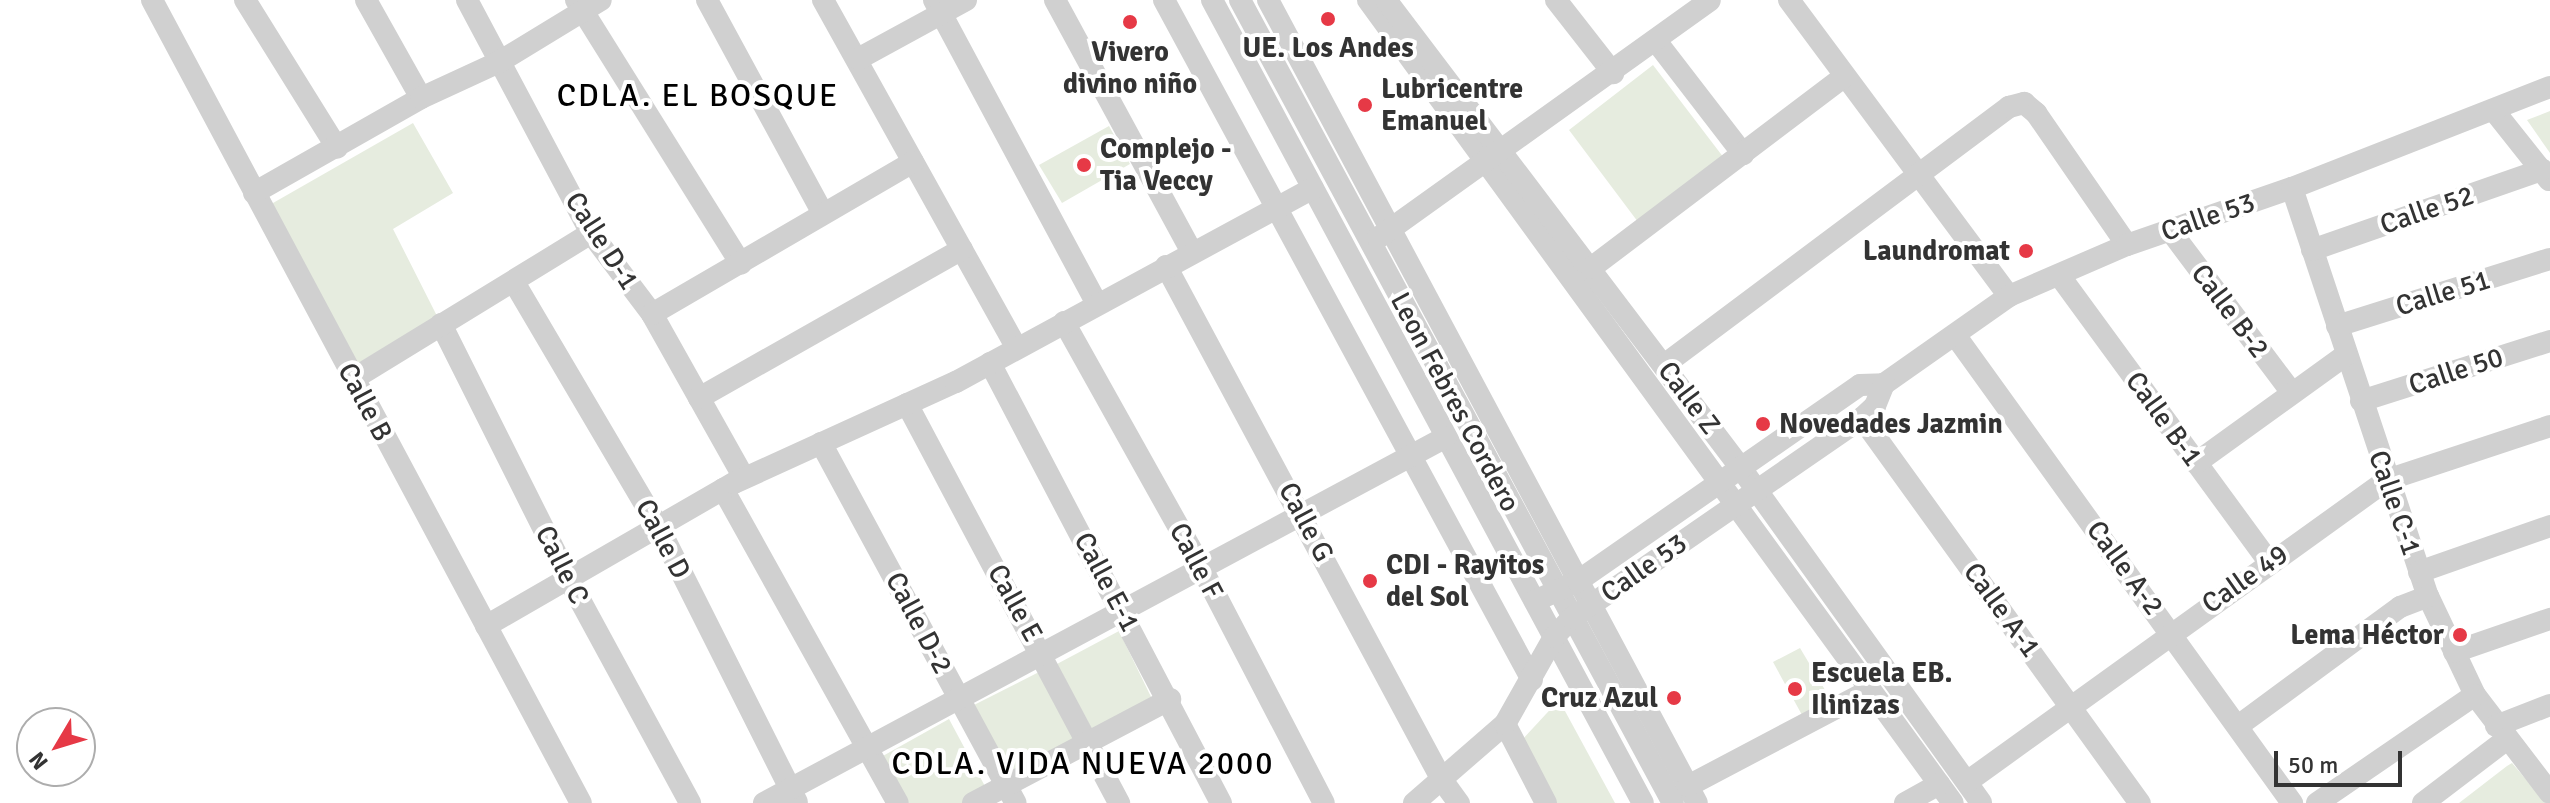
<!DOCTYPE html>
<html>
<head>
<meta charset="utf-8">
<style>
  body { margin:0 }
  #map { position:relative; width:2550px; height:803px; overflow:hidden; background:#fff; font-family:Signika,sans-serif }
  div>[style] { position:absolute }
  .green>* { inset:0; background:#e6ecdf }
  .minor>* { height:22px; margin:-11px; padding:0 11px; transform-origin:11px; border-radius:11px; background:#d0d0d0 }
  .dots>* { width:22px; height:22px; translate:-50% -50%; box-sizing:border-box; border:4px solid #fff; border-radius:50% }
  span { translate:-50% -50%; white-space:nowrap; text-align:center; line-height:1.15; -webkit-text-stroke:8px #fff; paint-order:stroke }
  .poi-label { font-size:28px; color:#333; font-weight:700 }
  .left { translate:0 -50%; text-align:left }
  .right { translate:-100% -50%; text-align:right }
  .street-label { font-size:28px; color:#333 }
  .quarter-label { font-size:32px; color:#000; letter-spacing:2px }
  .north { position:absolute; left:16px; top:707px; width:80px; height:80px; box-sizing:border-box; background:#fff; border:2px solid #adadad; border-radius:50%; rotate:232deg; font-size:22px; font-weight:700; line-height:32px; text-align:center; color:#333 }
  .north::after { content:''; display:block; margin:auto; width:28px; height:36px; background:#e63946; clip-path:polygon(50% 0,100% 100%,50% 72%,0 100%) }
  .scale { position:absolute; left:2274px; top:751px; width:128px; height:36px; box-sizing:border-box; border:4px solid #333; border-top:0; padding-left:10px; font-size:24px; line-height:28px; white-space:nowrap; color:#333; -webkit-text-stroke:6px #fff; paint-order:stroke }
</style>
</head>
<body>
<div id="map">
  <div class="green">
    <div style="clip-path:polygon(1653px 65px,1727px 162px,1641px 226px,1569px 130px)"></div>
    <div style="clip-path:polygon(2550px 111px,2550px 153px,2527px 120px)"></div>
    <div style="clip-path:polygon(413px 123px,453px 193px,393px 229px,437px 316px,352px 367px,266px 207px)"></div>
    <div style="clip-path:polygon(1109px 126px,1130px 164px,1062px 203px,1039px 165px)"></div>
    <div style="clip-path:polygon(1119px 631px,1154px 703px,1095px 735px,1057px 664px)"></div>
    <div style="clip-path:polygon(1800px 648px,1831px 700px,1802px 715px,1773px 662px)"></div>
    <div style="clip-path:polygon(1039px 672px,1078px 745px,1011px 777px,972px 706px)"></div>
    <div style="clip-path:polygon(1559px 700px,1615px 803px,1556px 803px,1522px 740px)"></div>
    <div style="clip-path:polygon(949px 719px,987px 790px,962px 803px,904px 803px,881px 757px)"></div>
    <div style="clip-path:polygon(2512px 763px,2546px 803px,2459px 803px,2507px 766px)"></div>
  </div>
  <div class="minor">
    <div style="left:152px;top:0;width:910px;rotate:61.89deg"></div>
    <div style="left:245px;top:0;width:174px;rotate:58.1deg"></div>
    <div style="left:366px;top:0;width:112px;rotate:60.7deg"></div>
    <div style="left:467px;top:0;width:264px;rotate:62deg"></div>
    <div style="left:591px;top:233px;width:101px;rotate:53deg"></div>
    <div style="left:652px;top:314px;width:188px;rotate:60.7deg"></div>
    <div style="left:576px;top:0;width:311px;rotate:58deg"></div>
    <div style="left:707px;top:0;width:243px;rotate:61.5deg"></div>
    <div style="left:823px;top:0;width:398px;rotate:60.9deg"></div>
    <div style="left:934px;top:0;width:345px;rotate:61.8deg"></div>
    <div style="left:1055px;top:0;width:287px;rotate:61.5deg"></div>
    <div style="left:1164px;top:0;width:773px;rotate:61.58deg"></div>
    <div style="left:1212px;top:0;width:911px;rotate:61.78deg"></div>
    <div style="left:1240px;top:0;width:912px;rotate:61.67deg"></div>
    <div style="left:1268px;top:0;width:910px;rotate:61.89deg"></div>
    <div style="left:1368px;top:0;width:993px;rotate:53.93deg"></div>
    <div style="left:1386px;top:0;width:586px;rotate:52.84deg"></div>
    <div style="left:1740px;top:467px;width:413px;rotate:54.3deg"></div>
    <div style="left:1556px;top:0;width:93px;rotate:52deg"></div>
    <div style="left:1789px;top:0;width:369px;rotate:53.4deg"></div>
    <div style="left:1656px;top:41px;width:143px;rotate:52.4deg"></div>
    <div style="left:858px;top:59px;width:123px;rotate:-28.6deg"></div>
    <div style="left:2495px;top:112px;width:87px;rotate:51.5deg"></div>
    <div style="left:2292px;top:188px;width:430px;rotate:71.6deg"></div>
    <div style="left:2428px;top:596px;width:110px;rotate:64.6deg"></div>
    <div style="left:2475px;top:695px;width:123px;rotate:52.6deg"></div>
    <div style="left:254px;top:193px;width:192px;rotate:-29.6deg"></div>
    <div style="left:421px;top:98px;width:86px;rotate:-24.8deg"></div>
    <div style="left:499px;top:62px;width:119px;rotate:-31.3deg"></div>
    <div style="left:2169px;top:229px;width:205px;rotate:53.1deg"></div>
    <div style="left:1378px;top:238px;width:408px;rotate:-35.6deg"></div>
    <div style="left:2312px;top:250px;width:244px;rotate:-19.2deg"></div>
    <div style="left:1166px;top:266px;width:583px;rotate:61.77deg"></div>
    <div style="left:1442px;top:780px;width:29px;rotate:54deg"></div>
    <div style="left:1591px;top:268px;width:317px;rotate:-37.1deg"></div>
    <div style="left:2059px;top:275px;width:356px;rotate:53.8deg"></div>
    <div style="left:514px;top:282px;width:283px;rotate:59.5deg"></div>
    <div style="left:658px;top:526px;width:309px;rotate:63.3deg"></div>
    <div style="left:652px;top:314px;width:302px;rotate:-30.2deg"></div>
    <div style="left:1064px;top:322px;width:278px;rotate:60.8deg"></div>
    <div style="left:1200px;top:565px;width:268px;rotate:62.5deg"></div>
    <div style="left:441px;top:324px;width:284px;rotate:63.4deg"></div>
    <div style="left:568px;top:578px;width:256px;rotate:61.5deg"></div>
    <div style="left:2337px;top:326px;width:223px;rotate:-17.5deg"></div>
    <div style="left:1955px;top:335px;width:577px;rotate:54.24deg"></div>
    <div style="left:990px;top:363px;width:497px;rotate:62.3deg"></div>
    <div style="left:1664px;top:365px;width:431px;rotate:-36.8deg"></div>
    <div style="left:2009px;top:107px;width:16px;rotate:-15deg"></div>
    <div style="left:2024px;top:103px;width:16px;rotate:40deg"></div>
    <div style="left:2036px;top:113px;width:160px;rotate:55.4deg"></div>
    <div style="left:353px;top:379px;width:279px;rotate:-31.5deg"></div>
    <div style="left:699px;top:398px;width:302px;rotate:-29.5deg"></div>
    <div style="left:2361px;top:401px;width:198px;rotate:-17.6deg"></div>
    <div style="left:907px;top:404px;width:452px;rotate:62deg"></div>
    <div style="left:1862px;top:418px;width:475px;rotate:54.2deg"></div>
    <div style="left:821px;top:443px;width:409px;rotate:61.6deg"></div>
    <div style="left:2196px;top:463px;width:185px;rotate:-35.8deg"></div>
    <div style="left:723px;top:489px;width:359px;rotate:60.9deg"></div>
    <div style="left:2419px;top:572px;width:139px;rotate:-19.3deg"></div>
    <div style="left:1535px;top:601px;width:47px;rotate:-24.9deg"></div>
    <div style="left:1578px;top:581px;width:343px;rotate:-34.8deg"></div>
    <div style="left:1860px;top:385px;width:24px;rotate:-2deg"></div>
    <div style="left:1884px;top:384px;width:153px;rotate:-35.1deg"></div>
    <div style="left:2009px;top:296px;width:129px;rotate:-23.4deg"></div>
    <div style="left:2127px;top:245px;width:175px;rotate:-19.1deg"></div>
    <div style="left:2292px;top:188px;width:277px;rotate:-21.4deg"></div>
    <div style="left:486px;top:626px;width:286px;rotate:-30deg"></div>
    <div style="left:734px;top:483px;width:244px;rotate:-24.5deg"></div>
    <div style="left:956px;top:382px;width:406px;rotate:-28.5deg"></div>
    <div style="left:2454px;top:652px;width:102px;rotate:-19deg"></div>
    <div style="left:2238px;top:726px;width:201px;rotate:-36.3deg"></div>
    <div style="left:2400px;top:607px;width:30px;rotate:-21deg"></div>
    <div style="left:2496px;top:726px;width:58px;rotate:-21.3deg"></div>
    <div style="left:1967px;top:782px;width:517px;rotate:-35.72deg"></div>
    <div style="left:2387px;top:480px;width:172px;rotate:-18.3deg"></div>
    <div style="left:1688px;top:786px;width:206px;rotate:-27.8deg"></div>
    <div style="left:764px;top:803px;width:774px;rotate:-28.22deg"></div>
    <div style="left:973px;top:803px;width:223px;rotate:-27.8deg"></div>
    <div style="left:1414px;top:803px;width:121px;rotate:-41deg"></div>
    <div style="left:1546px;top:803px;width:89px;rotate:-117.4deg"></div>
    <div style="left:1505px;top:724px;width:100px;rotate:-60.6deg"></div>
    <div style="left:1554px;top:637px;width:26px;rotate:-47deg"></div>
    <div style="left:1572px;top:618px;width:352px;rotate:-34.6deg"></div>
    <div style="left:1862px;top:418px;width:18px;rotate:-43deg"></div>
    <div style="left:1875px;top:406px;width:24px;rotate:-68deg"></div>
    <div style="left:1905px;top:803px;width:39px;rotate:-29deg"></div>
    <div style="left:2317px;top:803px;width:191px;rotate:-34.4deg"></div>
    <div style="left:2423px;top:803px;width:106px;rotate:-37.3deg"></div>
  </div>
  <div class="dots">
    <div style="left:1328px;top:19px;background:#e63946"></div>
    <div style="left:1130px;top:22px;background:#e63946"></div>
    <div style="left:1365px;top:105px;background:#e63946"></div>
    <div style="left:1084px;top:165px;background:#e63946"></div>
    <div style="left:2026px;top:251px;background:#e63946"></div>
    <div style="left:1763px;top:424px;background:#e63946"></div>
    <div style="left:1370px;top:581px;background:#e63946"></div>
    <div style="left:2460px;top:635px;background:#e63946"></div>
    <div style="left:1795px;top:689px;background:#e63946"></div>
    <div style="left:1674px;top:698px;background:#e63946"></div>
  </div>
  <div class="poi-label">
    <span style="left:1328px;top:48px">UE. Los Andes</span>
    <span style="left:1130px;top:68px">Vivero<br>divino niño</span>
    <span class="left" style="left:1381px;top:105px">Lubricentre<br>Emanuel</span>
    <span class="left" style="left:1100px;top:165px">Complejo -<br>Tia Veccy</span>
    <span class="right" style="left:2010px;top:251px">Laundromat</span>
    <span class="left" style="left:1779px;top:424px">Novedades Jazmin</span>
    <span class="left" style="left:1386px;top:581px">CDI - Rayitos<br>del Sol</span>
    <span class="right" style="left:2444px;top:635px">Lema Héctor</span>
    <span class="left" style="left:1811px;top:689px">Escuela EB.<br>Ilinizas</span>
    <span class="right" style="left:1658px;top:698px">Cruz Azul</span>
  </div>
  <div class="street-label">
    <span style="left:2427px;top:210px;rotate:-19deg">Calle 52</span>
    <span style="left:2208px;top:217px;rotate:-19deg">Calle 53</span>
    <span style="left:602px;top:241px;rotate:57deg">Calle D-1</span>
    <span style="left:2443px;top:293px;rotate:-17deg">Calle 51</span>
    <span style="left:2230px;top:311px;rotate:53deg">Calle B-2</span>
    <span style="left:2456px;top:371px;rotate:-18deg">Calle 50</span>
    <span style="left:1689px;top:398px;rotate:53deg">Calle Z</span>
    <span style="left:365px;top:402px;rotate:62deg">Calle B</span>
    <span style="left:1455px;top:402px;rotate:62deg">Leon Febres Cordero</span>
    <span style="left:2164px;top:419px;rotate:54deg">Calle B-1</span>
    <span style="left:2395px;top:503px;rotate:71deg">Calle C-1</span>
    <span style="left:1306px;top:522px;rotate:62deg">Calle G</span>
    <span style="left:663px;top:539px;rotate:62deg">Calle D</span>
    <span style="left:1196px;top:561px;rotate:62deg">Calle F</span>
    <span style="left:562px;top:565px;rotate:63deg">Calle C</span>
    <span style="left:1644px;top:568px;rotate:-35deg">Calle 53</span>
    <span style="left:2125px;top:568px;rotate:54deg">Calle A-2</span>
    <span style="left:2245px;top:579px;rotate:-35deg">Calle 49</span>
    <span style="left:1107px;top:582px;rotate:62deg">Calle E-1</span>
    <span style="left:1015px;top:603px;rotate:61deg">Calle E</span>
    <span style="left:2002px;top:610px;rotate:54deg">Calle A-1</span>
    <span style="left:919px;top:623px;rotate:62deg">Calle D-2</span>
  </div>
  <div class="quarter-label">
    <span style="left:698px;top:96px">CDLA. EL BOSQUE</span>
    <span style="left:1083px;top:764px">CDLA. VIDA NUEVA 2000</span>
  </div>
  <div class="north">N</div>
  <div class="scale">50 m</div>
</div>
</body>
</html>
